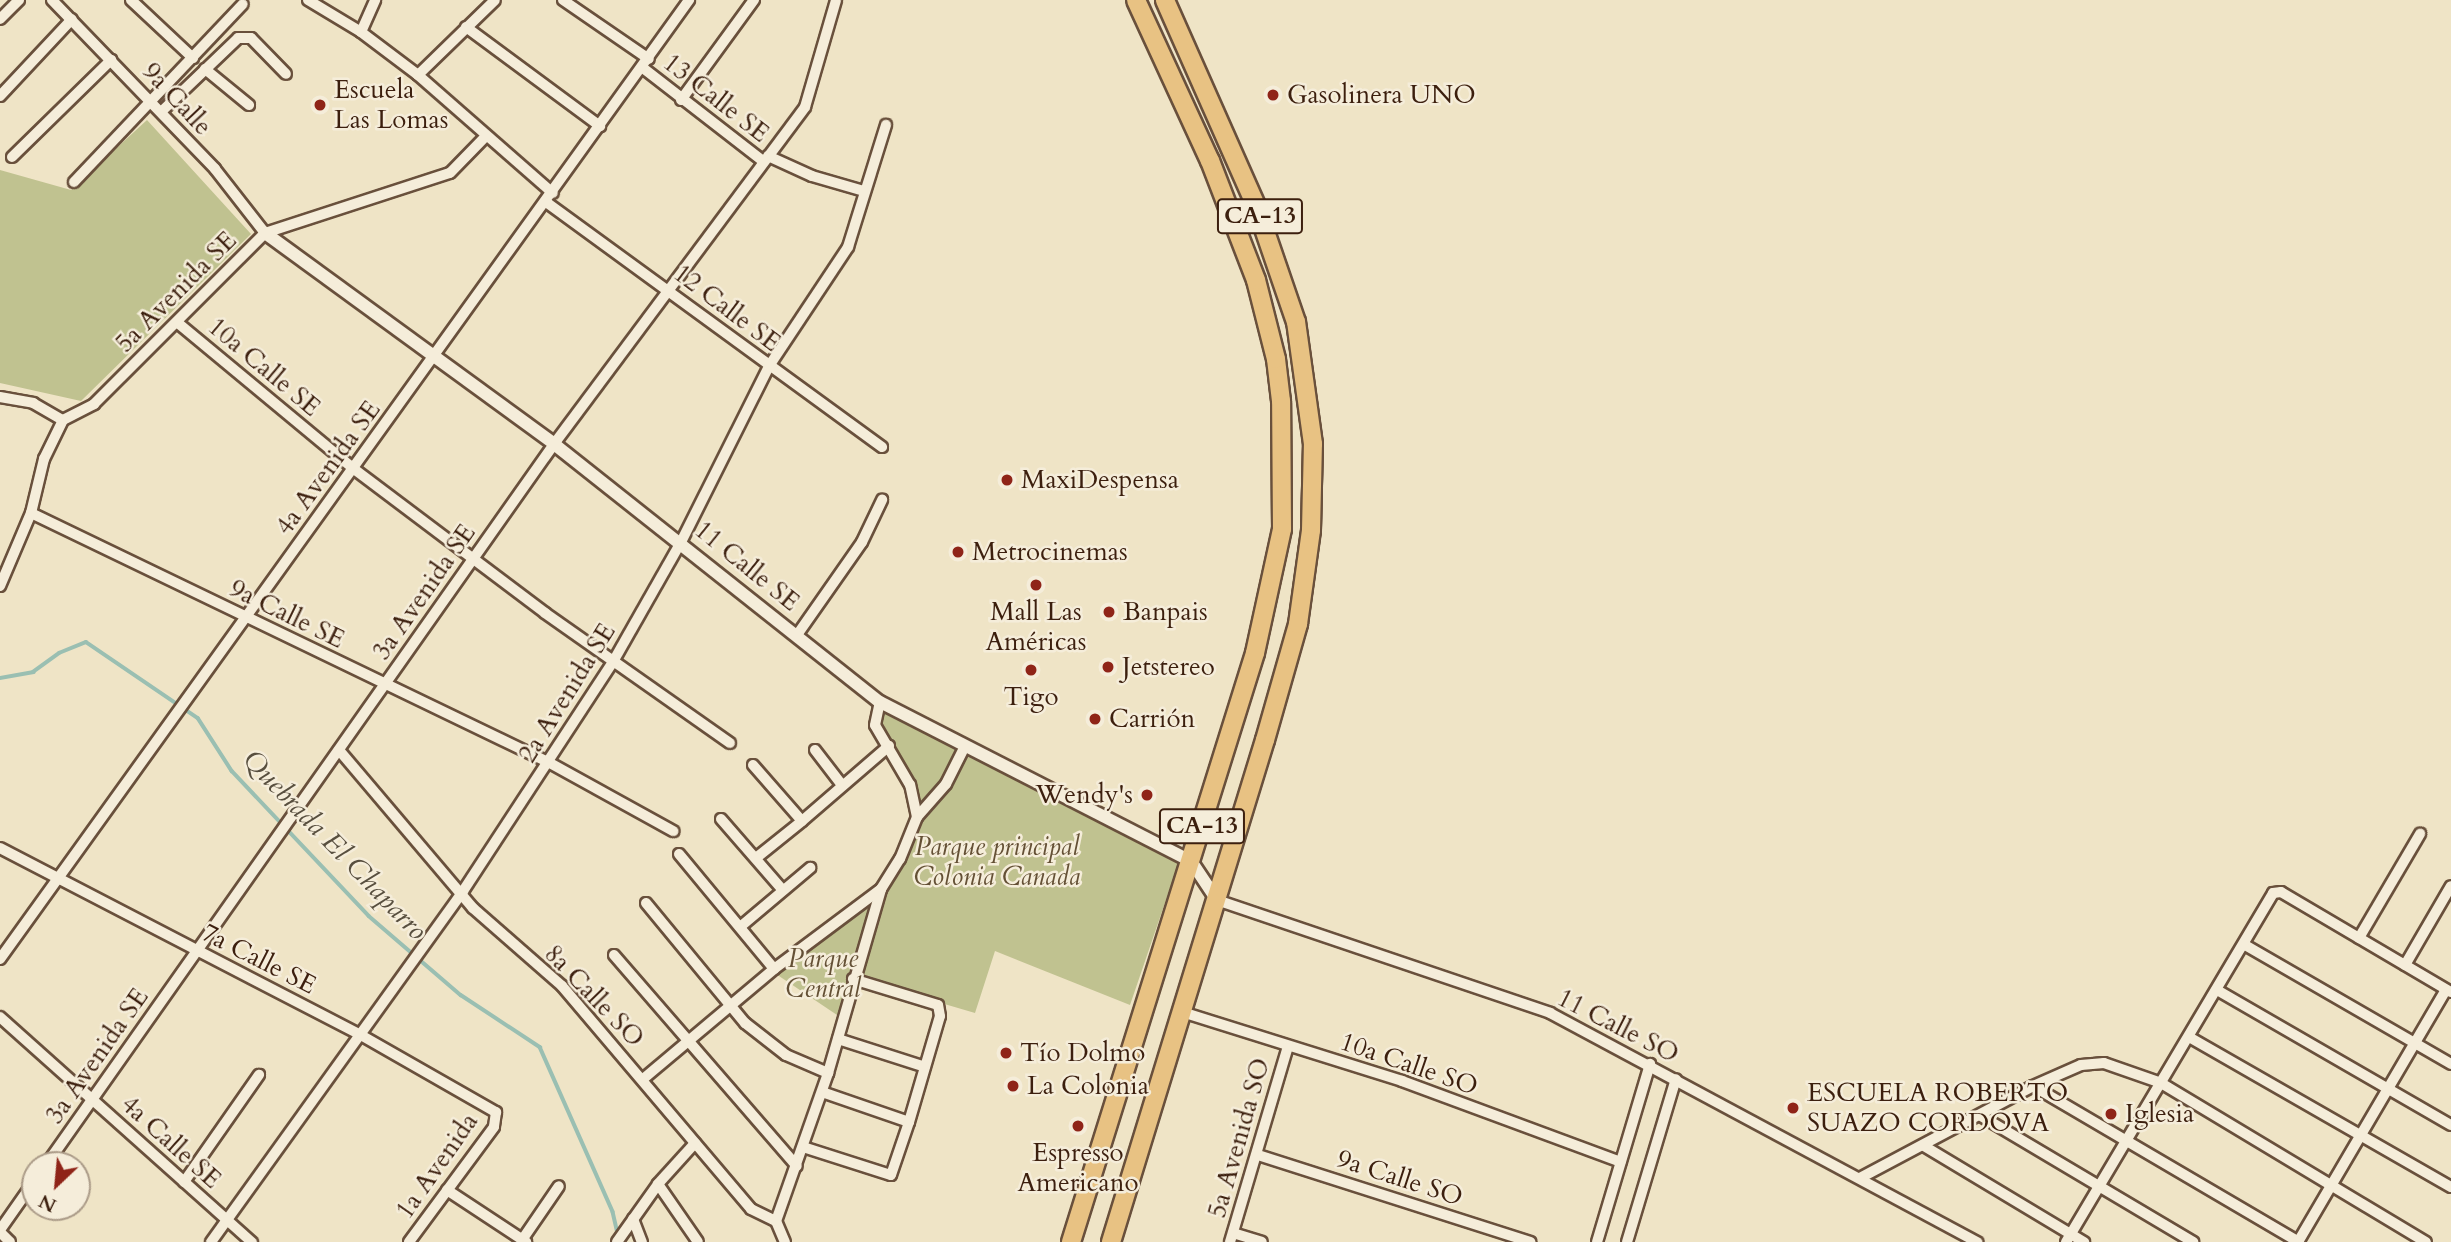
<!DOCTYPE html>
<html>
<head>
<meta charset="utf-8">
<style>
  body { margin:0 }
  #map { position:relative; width:2451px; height:1242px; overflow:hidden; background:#efe4c6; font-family:Cardo,serif }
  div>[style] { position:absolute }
  .green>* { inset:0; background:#c0c290 }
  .stream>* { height:3.5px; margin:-1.75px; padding:0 1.75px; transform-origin:1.75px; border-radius:1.75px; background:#9abfb2 }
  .roads { filter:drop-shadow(2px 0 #69503c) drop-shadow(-2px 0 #69503c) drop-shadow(0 2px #69503c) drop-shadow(0 -2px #69503c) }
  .minor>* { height:10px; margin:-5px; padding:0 5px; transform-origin:5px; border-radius:5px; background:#f5edda }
  .tertiary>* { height:12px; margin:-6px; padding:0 6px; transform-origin:6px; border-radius:6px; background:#f5edda }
  .trunk>* { height:18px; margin:-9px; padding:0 9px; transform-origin:9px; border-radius:9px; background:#e8c283 }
  .dots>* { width:19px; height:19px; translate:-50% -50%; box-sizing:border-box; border:4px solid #f5edda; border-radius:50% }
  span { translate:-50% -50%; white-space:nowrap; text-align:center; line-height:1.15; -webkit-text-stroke:5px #f5edda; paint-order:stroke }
  .shield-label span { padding:2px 5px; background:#f5edda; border:2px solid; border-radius:5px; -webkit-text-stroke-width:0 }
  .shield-label { font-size:24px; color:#3c1f0e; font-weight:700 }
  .poi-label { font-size:26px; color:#3c1f0e }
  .left { translate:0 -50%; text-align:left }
  .right { translate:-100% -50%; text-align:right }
  .street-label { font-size:26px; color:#3c1f0e }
  .park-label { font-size:26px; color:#645035; font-style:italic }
  .water-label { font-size:28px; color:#584f3f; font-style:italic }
  .north { position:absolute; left:21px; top:1151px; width:70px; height:70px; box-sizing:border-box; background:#f5edda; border:2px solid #ab9b88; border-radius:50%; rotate:206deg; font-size:19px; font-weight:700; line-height:28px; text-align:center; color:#3c1f0e }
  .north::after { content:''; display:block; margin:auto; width:24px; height:32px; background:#8f2418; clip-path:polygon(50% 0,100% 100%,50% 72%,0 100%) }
</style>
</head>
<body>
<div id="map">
  <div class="green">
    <div style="clip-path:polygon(147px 120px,251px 234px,81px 401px,0 383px,0 170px,71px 190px)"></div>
    <div style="clip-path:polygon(880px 702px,1181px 856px,1130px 1005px,995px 951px,975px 1013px,856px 978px,884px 888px,920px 818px,914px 784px,875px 725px)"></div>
    <div style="clip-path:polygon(876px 895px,840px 1017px,776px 974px)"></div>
  </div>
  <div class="stream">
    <div style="left:0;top:678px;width:34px;rotate:-10deg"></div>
    <div style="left:33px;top:672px;width:32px;rotate:-36deg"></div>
    <div style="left:59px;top:653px;width:29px;rotate:-22deg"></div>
    <div style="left:86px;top:642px;width:135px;rotate:34.2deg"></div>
    <div style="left:198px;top:718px;width:63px;rotate:57.3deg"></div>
    <div style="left:232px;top:771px;width:199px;rotate:46.6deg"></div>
    <div style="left:369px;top:916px;width:121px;rotate:40.7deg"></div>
    <div style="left:461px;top:995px;width:95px;rotate:33.4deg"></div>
    <div style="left:540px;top:1047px;width:180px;rotate:66.1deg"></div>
    <div style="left:613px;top:1212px;width:26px;rotate:77deg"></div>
  </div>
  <div class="roads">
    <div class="minor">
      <div style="left:52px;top:0;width:235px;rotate:46deg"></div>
      <div style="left:215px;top:169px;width:81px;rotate:52deg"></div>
      <div style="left:131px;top:0;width:85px;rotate:43.1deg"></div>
      <div style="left:308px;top:0;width:62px;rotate:31.1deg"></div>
      <div style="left:361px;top:32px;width:71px;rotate:37deg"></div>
      <div style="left:418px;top:75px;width:179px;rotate:41.2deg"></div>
      <div style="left:563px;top:0;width:104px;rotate:34.5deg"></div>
      <div style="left:0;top:19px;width:27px;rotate:-45deg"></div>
      <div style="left:466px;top:27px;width:167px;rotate:36.5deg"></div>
      <div style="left:361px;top:32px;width:35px;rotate:-66deg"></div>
      <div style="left:643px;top:68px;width:153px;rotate:37.8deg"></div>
      <div style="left:205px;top:69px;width:57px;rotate:39.3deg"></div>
      <div style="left:418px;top:75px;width:107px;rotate:-44.2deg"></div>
      <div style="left:0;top:96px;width:105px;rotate:-46.9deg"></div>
      <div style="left:681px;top:100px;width:124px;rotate:-53.9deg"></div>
      <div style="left:162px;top:111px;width:105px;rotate:-43.8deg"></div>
      <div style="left:238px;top:38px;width:13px"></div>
      <div style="left:251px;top:38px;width:50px;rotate:45.8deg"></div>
      <div style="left:768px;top:156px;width:48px;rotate:24.4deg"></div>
      <div style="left:812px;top:176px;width:54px;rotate:16.1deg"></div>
      <div style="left:12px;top:157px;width:139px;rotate:-44.4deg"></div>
      <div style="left:74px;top:182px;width:245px;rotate:-46.5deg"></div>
      <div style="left:546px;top:202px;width:416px;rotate:36.1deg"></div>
      <div style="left:178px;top:323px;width:229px;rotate:39.7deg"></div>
      <div style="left:354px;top:469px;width:239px;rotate:37deg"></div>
      <div style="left:545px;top:613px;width:226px;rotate:35.1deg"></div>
      <div style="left:0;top:397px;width:34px;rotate:10deg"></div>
      <div style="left:33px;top:403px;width:34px;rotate:30deg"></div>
      <div style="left:31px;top:513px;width:576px;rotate:25.72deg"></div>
      <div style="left:550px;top:763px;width:141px;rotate:28.9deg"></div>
      <div style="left:0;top:586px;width:79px;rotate:-67deg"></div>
      <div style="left:31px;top:513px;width:56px;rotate:-76.5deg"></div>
      <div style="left:44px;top:459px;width:43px;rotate:-64deg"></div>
      <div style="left:63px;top:420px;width:35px;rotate:-27deg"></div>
      <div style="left:94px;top:404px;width:242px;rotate:-45deg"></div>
      <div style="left:265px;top:233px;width:194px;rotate:-18deg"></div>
      <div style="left:450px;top:173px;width:52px;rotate:-45.8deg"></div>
      <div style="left:797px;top:635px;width:113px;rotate:-55deg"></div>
      <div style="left:862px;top:542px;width:47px;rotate:-64.5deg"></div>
      <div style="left:339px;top:750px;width:207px;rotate:49.7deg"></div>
      <div style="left:473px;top:908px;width:118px;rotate:41.2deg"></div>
      <div style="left:562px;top:986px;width:292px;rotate:49.7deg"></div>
      <div style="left:751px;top:1209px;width:28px;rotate:26deg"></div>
      <div style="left:776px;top:1221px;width:23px;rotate:67deg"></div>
      <div style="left:815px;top:750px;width:44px;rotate:52.4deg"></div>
      <div style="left:753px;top:765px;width:74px;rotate:48.8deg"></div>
      <div style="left:802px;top:821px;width:115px;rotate:-40.8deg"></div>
      <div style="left:917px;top:817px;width:44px;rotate:-48.7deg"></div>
      <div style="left:946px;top:784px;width:42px;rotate:-63.4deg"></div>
      <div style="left:721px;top:819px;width:91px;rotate:49deg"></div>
      <div style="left:0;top:848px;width:404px;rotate:27.4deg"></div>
      <div style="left:359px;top:1034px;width:158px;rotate:29.7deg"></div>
      <div style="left:496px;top:1112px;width:15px;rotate:98deg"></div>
      <div style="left:494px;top:1127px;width:143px;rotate:126.5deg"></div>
      <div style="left:679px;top:854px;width:149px;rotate:50.4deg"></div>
      <div style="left:756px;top:858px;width:59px;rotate:-38.8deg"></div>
      <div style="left:1217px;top:900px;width:352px;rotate:18.7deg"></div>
      <div style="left:1550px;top:1013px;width:485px;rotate:28.2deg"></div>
      <div style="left:646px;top:903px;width:156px;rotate:50.5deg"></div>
      <div style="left:745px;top:1023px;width:52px;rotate:38deg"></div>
      <div style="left:786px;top:1055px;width:46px;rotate:23.2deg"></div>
      <div style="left:740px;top:927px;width:92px;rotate:-40.1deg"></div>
      <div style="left:2359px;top:938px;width:121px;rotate:-59.6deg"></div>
      <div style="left:2245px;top:945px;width:238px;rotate:30deg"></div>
      <div style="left:614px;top:955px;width:279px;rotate:49.1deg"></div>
      <div style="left:0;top:959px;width:1181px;rotate:-54.3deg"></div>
      <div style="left:2405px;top:965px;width:91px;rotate:-59.8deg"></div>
      <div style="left:2217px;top:990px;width:270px;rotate:30deg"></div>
      <div style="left:1182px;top:1012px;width:231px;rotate:17.4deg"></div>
      <div style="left:1402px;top:1081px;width:233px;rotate:20.3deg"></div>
      <div style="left:0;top:1017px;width:338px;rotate:41.8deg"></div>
      <div style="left:2189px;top:1037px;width:302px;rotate:29.8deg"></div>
      <div style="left:838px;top:1039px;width:91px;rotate:17.8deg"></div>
      <div style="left:643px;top:1079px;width:171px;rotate:-40deg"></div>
      <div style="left:774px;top:969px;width:134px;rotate:-36.8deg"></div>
      <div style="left:2033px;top:1086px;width:308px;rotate:30.4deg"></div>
      <div style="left:822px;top:1092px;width:92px;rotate:19deg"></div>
      <div style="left:1981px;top:1116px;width:247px;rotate:30.7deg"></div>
      <div style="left:1924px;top:1146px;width:187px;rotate:31deg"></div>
      <div style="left:803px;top:1147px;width:92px;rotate:17.7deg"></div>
      <div style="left:891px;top:1175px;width:56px;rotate:-71.2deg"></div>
      <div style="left:909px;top:1122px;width:110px;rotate:-73.7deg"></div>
      <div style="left:940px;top:1016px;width:11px;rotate:-100deg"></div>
      <div style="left:938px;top:1005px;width:89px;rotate:-163deg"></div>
      <div style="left:1258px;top:1155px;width:286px;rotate:17.7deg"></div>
      <div style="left:46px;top:1165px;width:882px;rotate:-54.83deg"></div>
      <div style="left:554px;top:444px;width:420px;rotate:-53.3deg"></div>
      <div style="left:805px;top:107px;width:111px;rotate:-73.8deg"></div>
      <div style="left:1860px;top:1178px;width:196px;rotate:-28deg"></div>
      <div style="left:2033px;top:1086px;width:52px;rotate:-23.6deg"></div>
      <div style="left:2081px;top:1065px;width:23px;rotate:-5deg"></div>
      <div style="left:2104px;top:1063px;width:60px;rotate:19.3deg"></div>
      <div style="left:2161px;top:1083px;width:309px;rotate:31deg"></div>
      <div style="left:184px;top:1182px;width:131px;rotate:-55deg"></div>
      <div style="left:658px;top:1184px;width:70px;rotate:55.4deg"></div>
      <div style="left:447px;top:1190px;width:95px;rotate:33.4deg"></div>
      <div style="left:633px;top:1219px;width:25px;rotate:69deg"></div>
      <div style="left:776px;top:1221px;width:157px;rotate:-70.6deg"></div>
      <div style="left:828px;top:1073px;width:191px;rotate:-73.9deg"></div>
      <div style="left:881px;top:889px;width:36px;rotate:-58deg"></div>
      <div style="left:900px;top:859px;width:45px;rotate:-68deg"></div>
      <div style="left:917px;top:817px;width:33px;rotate:-102deg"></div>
      <div style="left:910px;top:785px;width:69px;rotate:-120.3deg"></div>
      <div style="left:875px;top:725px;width:24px;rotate:-78deg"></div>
      <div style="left:0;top:1230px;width:61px;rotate:-55deg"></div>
      <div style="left:0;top:1232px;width:14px;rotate:45deg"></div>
      <div style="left:1233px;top:1233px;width:30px;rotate:17deg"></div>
      <div style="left:522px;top:1240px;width:65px;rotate:-55.6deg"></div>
      <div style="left:211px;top:1242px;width:432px;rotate:-54.3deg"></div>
      <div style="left:463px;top:891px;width:276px;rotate:-56.8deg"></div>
      <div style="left:614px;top:660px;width:136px;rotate:-60.4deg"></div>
      <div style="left:681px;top:542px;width:197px;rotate:-63.4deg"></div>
      <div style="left:769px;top:366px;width:143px;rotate:-56.4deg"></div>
      <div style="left:848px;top:247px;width:128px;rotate:-72.7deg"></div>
      <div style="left:617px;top:1242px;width:71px;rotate:-54.7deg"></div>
      <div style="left:658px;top:1184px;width:55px;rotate:-47.9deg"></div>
      <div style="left:1230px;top:1242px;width:204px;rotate:-73.5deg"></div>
      <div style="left:1597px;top:1242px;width:186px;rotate:-73.4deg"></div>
      <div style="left:1627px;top:1242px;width:170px;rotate:-73.3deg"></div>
      <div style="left:2066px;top:1242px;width:406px;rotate:-59.3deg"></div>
      <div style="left:2273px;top:893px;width:8px;rotate:-7deg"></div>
      <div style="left:2281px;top:892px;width:197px;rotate:30.5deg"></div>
      <div style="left:2298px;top:1242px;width:292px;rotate:-59.6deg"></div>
    </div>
    <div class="tertiary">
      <div style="left:265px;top:233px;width:358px;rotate:36.1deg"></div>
      <div style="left:554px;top:444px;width:416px;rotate:38.4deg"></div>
      <div style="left:880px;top:702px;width:349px;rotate:27.1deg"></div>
      <div style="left:1191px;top:861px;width:47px;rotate:56.3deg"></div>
    </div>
    <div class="trunk">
      <div style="left:1071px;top:1242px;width:617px;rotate:-72.65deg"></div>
      <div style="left:1255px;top:653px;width:127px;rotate:-77.7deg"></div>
      <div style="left:1282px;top:529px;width:128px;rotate:-90.4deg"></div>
      <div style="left:1281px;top:401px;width:42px;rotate:-96.8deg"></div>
      <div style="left:1276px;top:359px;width:81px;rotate:-104.2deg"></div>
      <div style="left:1256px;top:280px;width:128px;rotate:-111.1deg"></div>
      <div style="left:1210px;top:161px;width:177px;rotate:-114.7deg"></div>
      <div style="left:1111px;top:1242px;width:525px;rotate:-72.95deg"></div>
      <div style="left:1265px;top:740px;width:121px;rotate:-74.1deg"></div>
      <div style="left:1298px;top:624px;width:95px;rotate:-82.1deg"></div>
      <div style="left:1311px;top:530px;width:86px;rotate:-88.7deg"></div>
      <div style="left:1313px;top:444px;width:123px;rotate:-97.9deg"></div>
      <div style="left:1296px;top:322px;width:120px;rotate:-108.9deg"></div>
      <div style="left:1257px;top:208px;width:227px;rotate:-113.9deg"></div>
    </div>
  </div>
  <div class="dots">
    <div style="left:1273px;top:95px;background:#8f2418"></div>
    <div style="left:320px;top:105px;background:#8f2418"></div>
    <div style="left:1007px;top:480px;background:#8f2418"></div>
    <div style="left:958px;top:552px;background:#8f2418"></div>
    <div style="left:1036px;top:585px;background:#8f2418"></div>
    <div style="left:1109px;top:612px;background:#8f2418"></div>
    <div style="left:1108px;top:667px;background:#8f2418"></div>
    <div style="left:1031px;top:670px;background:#8f2418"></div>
    <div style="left:1095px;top:719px;background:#8f2418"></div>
    <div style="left:1147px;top:795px;background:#8f2418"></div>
    <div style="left:1006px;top:1053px;background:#8f2418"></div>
    <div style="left:1013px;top:1086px;background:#8f2418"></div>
    <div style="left:1793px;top:1108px;background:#8f2418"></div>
    <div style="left:2111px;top:1114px;background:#8f2418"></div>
    <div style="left:1078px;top:1126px;background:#8f2418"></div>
  </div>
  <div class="shield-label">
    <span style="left:1260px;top:216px">CA-13</span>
    <span style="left:1202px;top:826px">CA-13</span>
  </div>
  <div class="poi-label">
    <span class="left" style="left:334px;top:105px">Escuela<br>Las Lomas</span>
    <span class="left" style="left:1287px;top:95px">Gasolinera UNO</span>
    <span class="left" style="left:1021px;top:480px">MaxiDespensa</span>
    <span class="left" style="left:972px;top:552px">Metrocinemas</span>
    <span style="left:1036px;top:627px">Mall Las<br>Américas</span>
    <span class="left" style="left:1123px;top:612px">Banpais</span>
    <span class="left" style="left:1122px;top:667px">Jetstereo</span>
    <span style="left:1031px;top:697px">Tigo</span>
    <span class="left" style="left:1109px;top:719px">Carrión</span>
    <span class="right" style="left:1133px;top:795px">Wendy's</span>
    <span class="left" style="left:1020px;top:1053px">Tío Dolmo</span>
    <span class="left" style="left:1027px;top:1086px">La Colonia</span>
    <span class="left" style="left:1807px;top:1108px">ESCUELA ROBERTO<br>SUAZO CORDOVA</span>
    <span class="left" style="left:2125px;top:1114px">Iglesia</span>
    <span style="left:1078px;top:1168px">Espresso<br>Americano</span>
  </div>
  <div class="street-label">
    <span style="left:716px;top:98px;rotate:38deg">13 Calle SE</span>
    <span style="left:177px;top:99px;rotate:47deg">9a Calle</span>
    <span style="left:176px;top:292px;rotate:-45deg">5a Avenida SE</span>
    <span style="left:727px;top:308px;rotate:37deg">12 Calle SE</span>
    <span style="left:264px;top:367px;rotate:40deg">10a Calle SE</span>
    <span style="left:328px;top:468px;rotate:-54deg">4a Avenida SE</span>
    <span style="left:747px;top:566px;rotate:39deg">11 Calle SE</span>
    <span style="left:424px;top:592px;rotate:-55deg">3a Avenida SE</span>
    <span style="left:287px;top:614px;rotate:26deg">9a Calle SE</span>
    <span style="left:567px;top:693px;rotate:-58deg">2a Avenida SE</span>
    <span style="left:259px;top:959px;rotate:27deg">7a Calle SE</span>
    <span style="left:594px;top:996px;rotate:46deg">8a Calle SO</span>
    <span style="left:1618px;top:1026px;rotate:27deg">11 Calle SO</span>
    <span style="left:97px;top:1056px;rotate:-55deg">3a Avenida SE</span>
    <span style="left:1409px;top:1064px;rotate:19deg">10a Calle SO</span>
    <span style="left:1239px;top:1138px;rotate:-74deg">5a Avenida SO</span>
    <span style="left:171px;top:1142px;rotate:42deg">4a Calle SE</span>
    <span style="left:437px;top:1166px;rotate:-55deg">1a Avenida</span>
    <span style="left:1400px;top:1178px;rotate:18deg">9a Calle SO</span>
  </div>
  <div class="park-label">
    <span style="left:997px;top:862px">Parque principal<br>Colonia Canada</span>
    <span style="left:823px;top:974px">Parque<br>Central</span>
  </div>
  <div class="water-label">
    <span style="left:335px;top:845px;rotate:46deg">Quebrada El Chaparro</span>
  </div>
  <div class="north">N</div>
</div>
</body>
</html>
